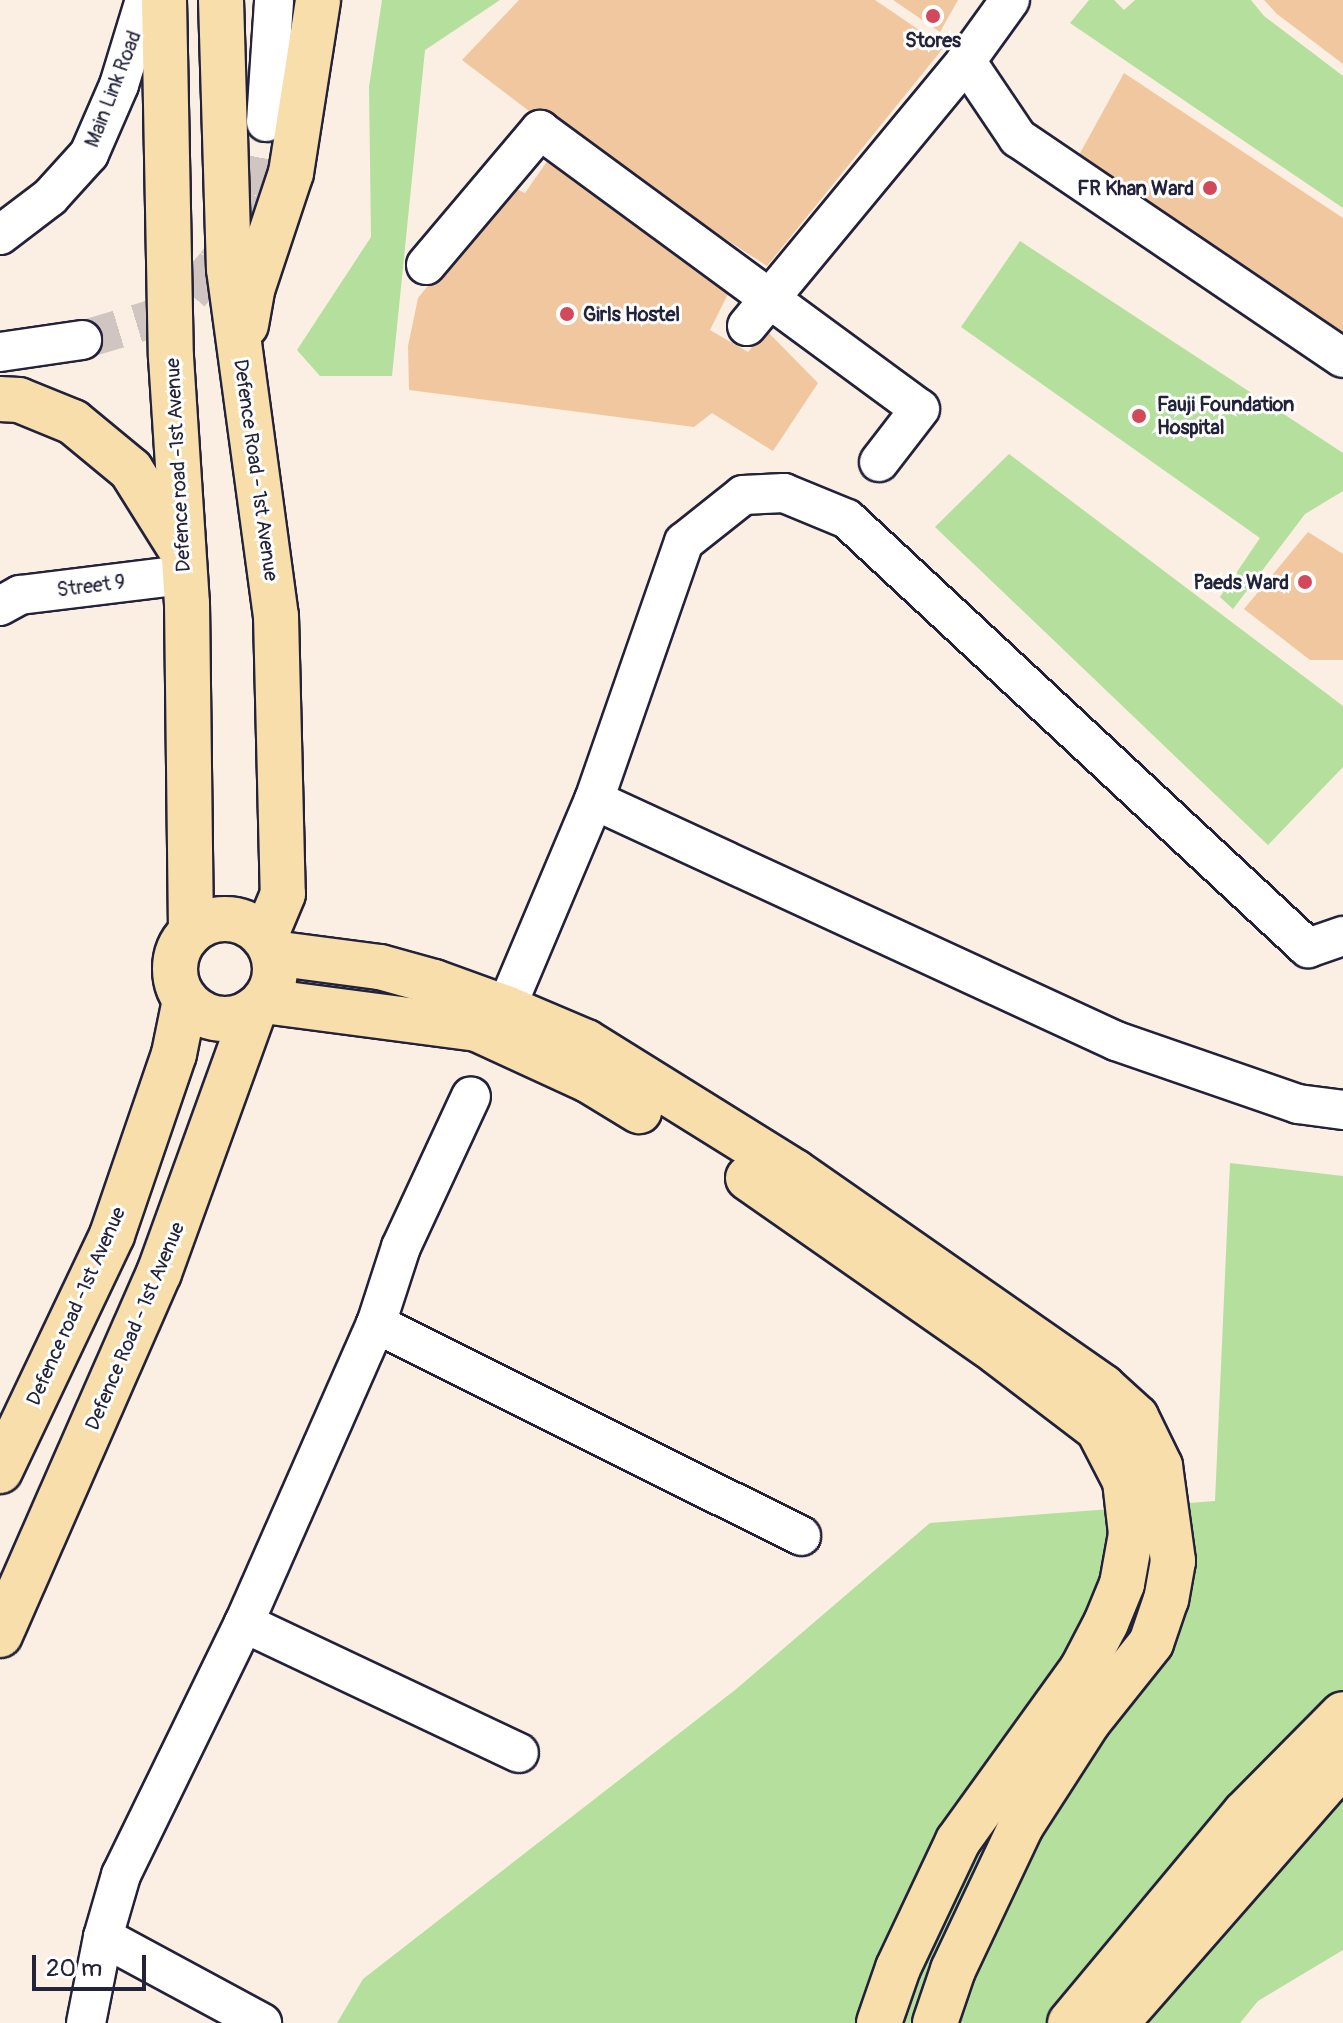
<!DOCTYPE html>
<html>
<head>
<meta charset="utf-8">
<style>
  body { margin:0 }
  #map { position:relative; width:1343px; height:2023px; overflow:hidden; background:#fbeee2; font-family:Pangolin,sans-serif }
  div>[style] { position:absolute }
  .green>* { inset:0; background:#b4df9c }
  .building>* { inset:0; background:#f1c7a0 }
  .minor-tunnel>* { height:38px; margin-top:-19px; transform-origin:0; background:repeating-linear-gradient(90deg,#d0c5c1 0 38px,transparent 0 57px) }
  .roads { filter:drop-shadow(2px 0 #22223b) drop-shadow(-2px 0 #22223b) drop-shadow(0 2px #22223b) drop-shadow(0 -2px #22223b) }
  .minor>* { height:38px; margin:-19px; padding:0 19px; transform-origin:19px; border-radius:19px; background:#fff }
  .major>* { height:44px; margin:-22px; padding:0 22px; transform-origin:22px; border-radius:22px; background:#f8deab }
  .major>.ring { margin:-22px; padding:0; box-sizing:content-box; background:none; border:44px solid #f8deab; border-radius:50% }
  .dots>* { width:22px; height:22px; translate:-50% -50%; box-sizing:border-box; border:4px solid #fff; border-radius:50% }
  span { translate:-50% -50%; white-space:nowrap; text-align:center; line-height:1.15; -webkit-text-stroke:6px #fff; paint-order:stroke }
  .poi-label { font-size:20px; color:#22223b; font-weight:700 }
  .right { translate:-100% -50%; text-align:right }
  .left { translate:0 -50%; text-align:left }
  .street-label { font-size:20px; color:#22223b }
  .scale { position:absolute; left:32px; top:1955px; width:114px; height:36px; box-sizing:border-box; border:4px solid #22223b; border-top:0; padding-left:10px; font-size:24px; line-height:28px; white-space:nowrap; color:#22223b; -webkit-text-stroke:6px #fff; paint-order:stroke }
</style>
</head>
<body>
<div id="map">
  <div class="green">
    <div style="clip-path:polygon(382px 0,500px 0,425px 50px,392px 376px,320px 376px,297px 350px,371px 237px,369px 87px)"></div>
    <div style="clip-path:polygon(1089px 0,1114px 0,1124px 10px,1135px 0,1251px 0,1264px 16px,1343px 76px,1343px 208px,1070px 23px)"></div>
    <div style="clip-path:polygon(1020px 241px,1343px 453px,1343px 491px,1305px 514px,1233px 609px,1220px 597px,1260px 538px,961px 327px)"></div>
    <div style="clip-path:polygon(1009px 454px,1343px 706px,1343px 767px,1268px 845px,935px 527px)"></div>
    <div style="clip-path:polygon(1230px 1163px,1343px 1176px,1343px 1950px,1258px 2001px,1240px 2023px,337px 2023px,363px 1979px,735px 1690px,930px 1523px,1215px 1501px)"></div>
  </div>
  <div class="building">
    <div style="clip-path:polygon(519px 0,875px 0,944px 47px,767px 266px,533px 114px,462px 60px)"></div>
    <div style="clip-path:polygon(893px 0,958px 0,940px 32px)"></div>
    <div style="clip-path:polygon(1264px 0,1343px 0,1343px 64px,1277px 14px)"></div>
    <div style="clip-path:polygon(1124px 73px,1343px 218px,1343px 335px,1078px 157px)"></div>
    <div style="clip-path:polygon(548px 160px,730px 290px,710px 330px,748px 352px,766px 330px,818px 383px,773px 451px,712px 413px,694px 427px,409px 390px,408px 346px,418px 298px,509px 186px,525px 193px)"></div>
    <div style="clip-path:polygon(1308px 532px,1343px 554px,1343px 660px,1310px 660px,1244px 609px)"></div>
  </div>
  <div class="minor-tunnel">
    <div style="left:82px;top:340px;width:73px;rotate:-16.7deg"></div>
    <div style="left:152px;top:319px;width:45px;rotate:-33.3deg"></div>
    <div style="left:190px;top:294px;width:40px;rotate:-49deg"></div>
    <div style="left:216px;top:264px;width:41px;rotate:-52.9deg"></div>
    <div style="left:241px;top:231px;width:38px;rotate:-72deg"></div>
    <div style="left:253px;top:195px;width:74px;rotate:-79.9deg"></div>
  </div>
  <div class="roads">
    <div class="minor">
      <div style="left:966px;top:61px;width:93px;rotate:56deg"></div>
      <div style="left:1018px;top:138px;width:392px;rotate:34.1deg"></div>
      <div style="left:266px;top:122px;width:122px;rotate:-86.2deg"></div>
      <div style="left:0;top:235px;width:63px;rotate:-37.2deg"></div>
      <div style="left:50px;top:197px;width:58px;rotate:-47.8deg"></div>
      <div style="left:89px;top:154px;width:75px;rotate:-66.5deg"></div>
      <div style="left:119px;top:85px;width:89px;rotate:-73deg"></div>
      <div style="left:426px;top:265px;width:177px;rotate:-49.8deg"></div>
      <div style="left:540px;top:130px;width:471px;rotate:36.3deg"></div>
      <div style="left:920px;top:409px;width:67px;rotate:127.7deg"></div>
      <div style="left:747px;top:326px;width:344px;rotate:-50.4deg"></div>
      <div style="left:966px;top:61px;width:75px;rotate:-54.2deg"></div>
      <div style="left:0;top:352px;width:83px;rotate:-8.3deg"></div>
      <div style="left:0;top:606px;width:23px;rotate:-29deg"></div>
      <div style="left:20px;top:595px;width:165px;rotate:-7deg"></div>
      <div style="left:594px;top:800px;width:575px;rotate:24.78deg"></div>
      <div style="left:1116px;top:1041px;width:193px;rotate:19.1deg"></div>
      <div style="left:1298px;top:1104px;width:45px;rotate:7.6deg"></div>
      <div style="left:506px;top:1008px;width:226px;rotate:-67.1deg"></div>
      <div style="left:594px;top:800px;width:273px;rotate:-70.8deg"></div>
      <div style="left:684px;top:542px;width:75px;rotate:-38.5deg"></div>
      <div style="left:743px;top:495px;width:41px;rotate:-2.8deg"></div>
      <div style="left:784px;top:493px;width:68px;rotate:22.4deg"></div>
      <div style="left:847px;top:519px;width:630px;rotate:42.94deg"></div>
      <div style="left:1308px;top:948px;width:37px;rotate:-19deg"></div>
      <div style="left:376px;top:1324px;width:475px;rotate:26.5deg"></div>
      <div style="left:244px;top:1623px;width:304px;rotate:25.3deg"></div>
      <div style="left:103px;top:1937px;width:181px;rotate:28.4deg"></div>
      <div style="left:86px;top:2023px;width:88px;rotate:-78.8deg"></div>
      <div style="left:103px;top:1937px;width:65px;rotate:-73.8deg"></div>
      <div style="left:121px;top:1875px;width:280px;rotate:-64deg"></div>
      <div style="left:244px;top:1623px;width:327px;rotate:-66.2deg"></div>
      <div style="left:376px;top:1324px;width:81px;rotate:-72deg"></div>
      <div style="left:401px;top:1247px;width:166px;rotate:-65.1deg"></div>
    </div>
    <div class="major">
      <div style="left:164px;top:0;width:357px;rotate:88.9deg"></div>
      <div style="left:171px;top:357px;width:247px;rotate:86.3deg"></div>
      <div style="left:187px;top:603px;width:327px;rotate:89.3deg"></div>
      <div style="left:221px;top:0;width:269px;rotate:88.3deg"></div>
      <div style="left:229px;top:269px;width:350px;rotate:82.3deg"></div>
      <div style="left:276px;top:616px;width:278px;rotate:88.6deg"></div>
      <div style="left:283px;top:894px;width:47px;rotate:112.7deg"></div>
      <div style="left:246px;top:325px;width:39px;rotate:-80deg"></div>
      <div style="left:253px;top:287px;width:120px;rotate:-71.6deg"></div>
      <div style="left:291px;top:173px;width:175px;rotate:-81.1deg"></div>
      <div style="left:0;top:399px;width:19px;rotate:3deg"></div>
      <div style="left:19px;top:400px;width:58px;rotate:22.2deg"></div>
      <div style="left:73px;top:422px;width:75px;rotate:39.6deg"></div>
      <div style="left:131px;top:470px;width:92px;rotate:57.9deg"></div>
      <div class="ring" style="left:175px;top:919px;width:56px;height:56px"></div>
      <div style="left:273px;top:953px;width:108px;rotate:7.5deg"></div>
      <div style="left:380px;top:967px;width:56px;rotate:15.5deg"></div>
      <div style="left:434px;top:982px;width:77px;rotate:19.9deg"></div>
      <div style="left:506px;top:1008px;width:87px;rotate:23deg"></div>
      <div style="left:586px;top:1042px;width:246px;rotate:31.9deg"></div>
      <div style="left:795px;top:1172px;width:376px;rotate:34.9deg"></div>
      <div style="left:1103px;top:1387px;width:45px;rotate:42.3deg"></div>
      <div style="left:1136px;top:1417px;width:55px;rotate:63.9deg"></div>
      <div style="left:1160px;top:1466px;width:96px;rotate:82.2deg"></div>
      <div style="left:1173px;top:1561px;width:39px;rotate:100deg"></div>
      <div style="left:1166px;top:1599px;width:46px;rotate:108.8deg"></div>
      <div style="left:1151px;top:1643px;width:101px;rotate:128.6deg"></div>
      <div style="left:1088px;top:1722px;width:124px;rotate:122.8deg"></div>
      <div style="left:1021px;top:1826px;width:159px;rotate:115.3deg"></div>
      <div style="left:953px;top:1970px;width:56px;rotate:108.8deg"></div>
      <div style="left:264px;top:1001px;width:215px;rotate:7.5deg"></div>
      <div style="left:477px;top:1029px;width:122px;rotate:24.7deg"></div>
      <div style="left:588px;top:1080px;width:60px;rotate:31.3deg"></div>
      <div style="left:748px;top:1178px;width:304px;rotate:34.9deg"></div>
      <div style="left:997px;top:1352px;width:127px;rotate:37.3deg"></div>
      <div style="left:1098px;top:1429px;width:59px;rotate:62.6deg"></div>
      <div style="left:1125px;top:1481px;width:53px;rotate:83.5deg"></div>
      <div style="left:1131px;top:1534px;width:51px;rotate:100.2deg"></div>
      <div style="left:1122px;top:1584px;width:42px;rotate:112.3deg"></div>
      <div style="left:1106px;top:1623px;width:52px;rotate:117.6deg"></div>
      <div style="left:1082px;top:1669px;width:212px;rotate:125.8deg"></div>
      <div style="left:958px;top:1841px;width:140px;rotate:115.3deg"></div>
      <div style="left:898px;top:1968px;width:58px;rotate:109.1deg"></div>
      <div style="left:0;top:1471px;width:261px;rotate:-64.6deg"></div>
      <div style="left:112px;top:1235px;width:191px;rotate:-71.1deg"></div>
      <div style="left:174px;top:1054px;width:55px;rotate:-78.5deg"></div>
      <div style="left:0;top:1635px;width:395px;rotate:-66.3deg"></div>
      <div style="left:159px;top:1273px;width:280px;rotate:-70.1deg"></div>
      <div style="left:1070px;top:2023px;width:273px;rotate:-50.2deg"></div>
      <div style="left:1245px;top:1813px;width:139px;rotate:-45.3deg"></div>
      <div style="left:1116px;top:2023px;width:344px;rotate:-48.8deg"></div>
    </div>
  </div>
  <div class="dots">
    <div style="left:933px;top:16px;background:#d1495b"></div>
    <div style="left:1210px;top:188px;background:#d1495b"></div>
    <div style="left:567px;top:314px;background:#d1495b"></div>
    <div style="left:1139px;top:416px;background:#d1495b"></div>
    <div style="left:1305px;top:582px;background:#d1495b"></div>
  </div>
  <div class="poi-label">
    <span style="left:933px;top:40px">Stores</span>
    <span class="right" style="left:1194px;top:188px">FR Khan Ward</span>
    <span class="left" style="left:583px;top:314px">Girls Hostel</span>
    <span class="left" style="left:1157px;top:416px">Fauji Foundation<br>Hospital</span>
    <span class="right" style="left:1289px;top:582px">Paeds Ward</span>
  </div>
  <div class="street-label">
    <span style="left:113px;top:89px;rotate:-69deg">Main Link Road</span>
    <span style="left:178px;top:465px;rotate:-93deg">Defence road -1st Avenue</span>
    <span style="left:256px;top:470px;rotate:82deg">Defence Road - 1st Avenue</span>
    <span style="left:91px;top:586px;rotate:-7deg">Street 9</span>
    <span style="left:76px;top:1306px;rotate:-66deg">Defence road -1st Avenue</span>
    <span style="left:135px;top:1326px;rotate:-67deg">Defence Road - 1st Avenue</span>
  </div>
  <div class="scale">20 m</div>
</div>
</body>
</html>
